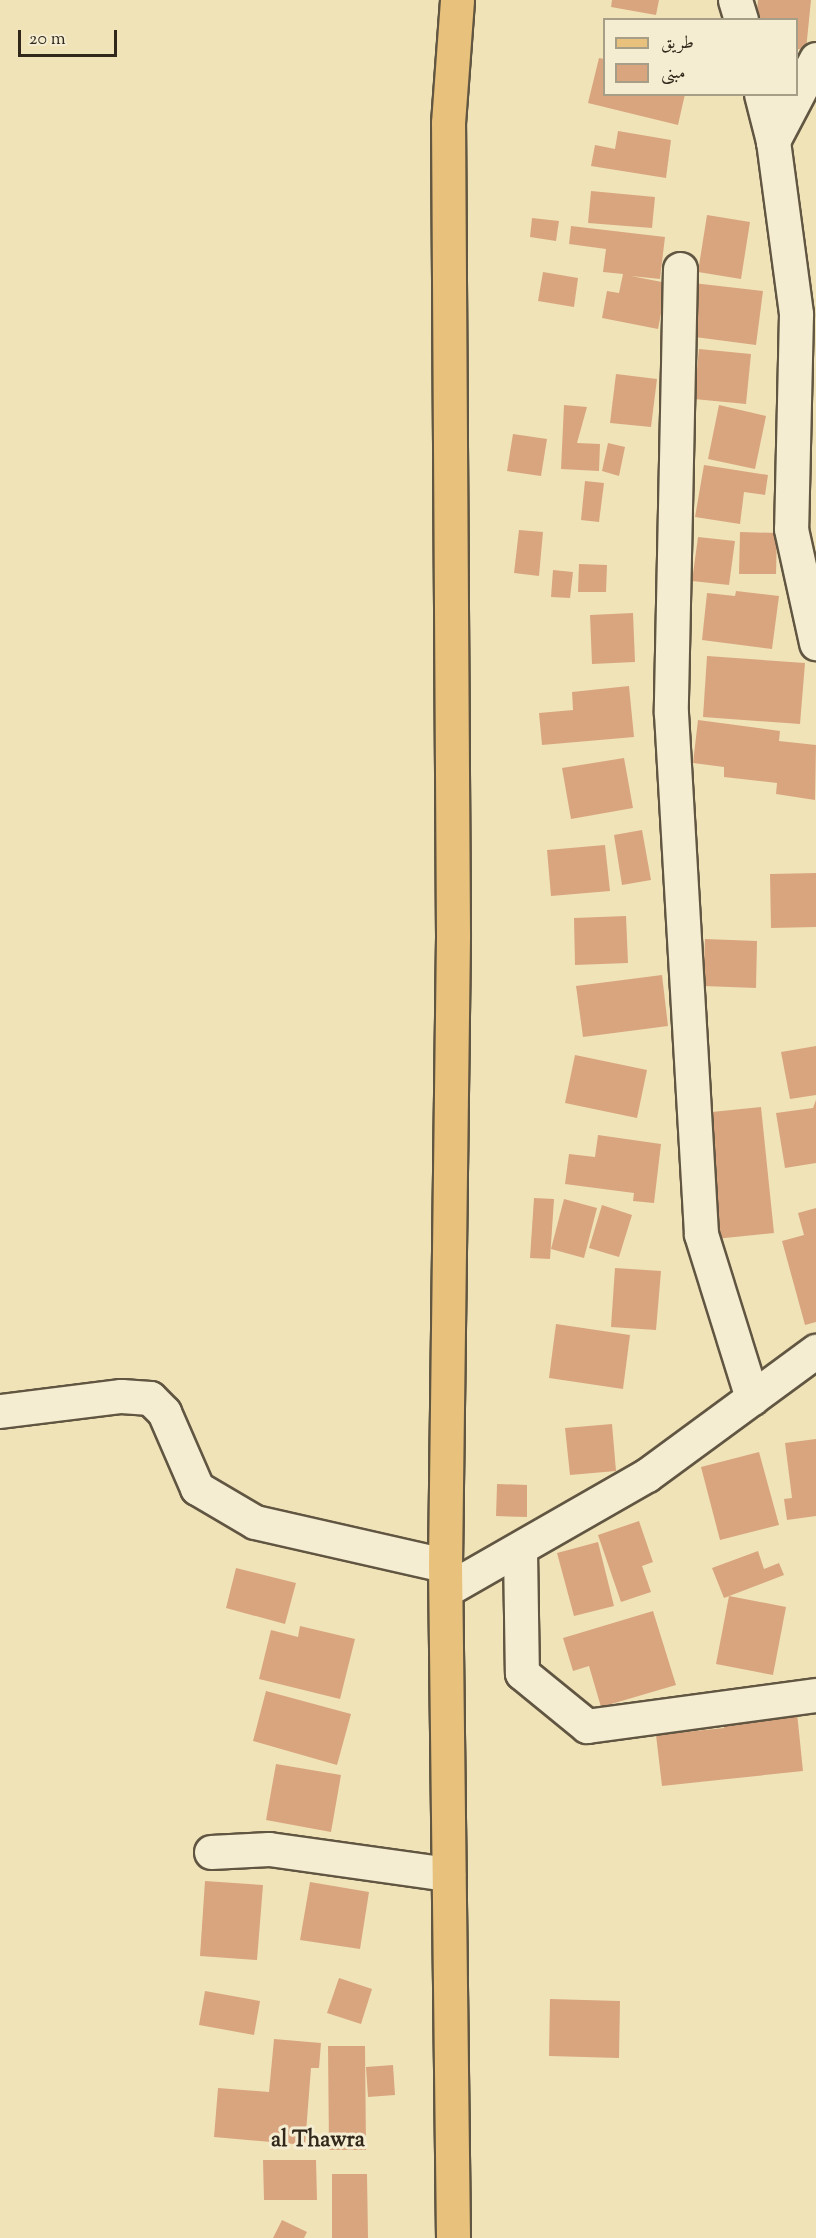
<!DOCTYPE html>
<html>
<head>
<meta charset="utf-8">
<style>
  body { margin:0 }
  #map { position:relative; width:816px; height:2238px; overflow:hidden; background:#f0e3b8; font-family:"Sorts Mill Goudy",Amiri,serif }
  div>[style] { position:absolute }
  .building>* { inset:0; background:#d9a57f }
  .roads { filter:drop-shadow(2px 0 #615642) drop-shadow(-2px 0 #615642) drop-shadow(0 2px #615642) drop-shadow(0 -2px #615642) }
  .minor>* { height:33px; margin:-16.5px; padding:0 16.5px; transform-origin:16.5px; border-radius:16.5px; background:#f5edd1 }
  .primary>* { height:33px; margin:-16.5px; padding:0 16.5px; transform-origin:16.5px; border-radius:16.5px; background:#e8c27c }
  span { translate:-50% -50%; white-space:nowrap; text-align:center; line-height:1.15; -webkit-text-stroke:6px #f5edd1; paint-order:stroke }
  .neighbourhood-label { font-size:22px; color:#31271b; font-weight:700 }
  .legend { position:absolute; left:603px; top:18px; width:195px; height:78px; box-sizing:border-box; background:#f5edd1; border:2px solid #a79e88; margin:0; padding:8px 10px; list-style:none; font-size:18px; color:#31271b }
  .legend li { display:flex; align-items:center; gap:12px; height:30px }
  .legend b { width:30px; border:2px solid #a79e88 }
  .scale { position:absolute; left:18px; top:30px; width:99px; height:27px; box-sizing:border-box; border:3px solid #31271b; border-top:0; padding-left:8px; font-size:18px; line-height:21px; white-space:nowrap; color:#31271b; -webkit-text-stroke:4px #f5edd1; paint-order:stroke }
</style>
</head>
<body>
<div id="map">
  <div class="building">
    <div style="clip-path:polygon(612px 0,659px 0,656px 15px,611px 7px)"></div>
    <div style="clip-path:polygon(758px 0,811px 0,806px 50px,796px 49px,796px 20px,756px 20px)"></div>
    <div style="clip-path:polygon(599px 58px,604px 59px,604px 94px,685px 94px,678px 125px,588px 103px)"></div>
    <div style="clip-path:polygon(618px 131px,671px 140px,666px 178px,591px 166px,595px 145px,615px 149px)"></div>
    <div style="clip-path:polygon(591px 191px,655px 197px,652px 228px,588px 223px)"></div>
    <div style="clip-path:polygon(707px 215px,750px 222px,741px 279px,698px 272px)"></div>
    <div style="clip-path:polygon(532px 218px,559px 221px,556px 241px,530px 237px)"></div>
    <div style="clip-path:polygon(571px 226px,665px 237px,660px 279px,631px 276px,667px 283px,658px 329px,602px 318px,607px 291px,619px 293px,623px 274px,603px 272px,606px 249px,569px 244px)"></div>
    <div style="clip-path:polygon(543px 272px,578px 278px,574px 307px,538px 301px)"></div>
    <div style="clip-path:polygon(693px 283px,763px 291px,756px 345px,687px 336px)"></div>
    <div style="clip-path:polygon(699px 349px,751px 354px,746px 404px,694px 399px)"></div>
    <div style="clip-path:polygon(616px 374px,657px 379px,651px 427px,610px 423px)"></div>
    <div style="clip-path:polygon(564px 405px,587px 407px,577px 443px,600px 444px,599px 471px,561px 469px)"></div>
    <div style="clip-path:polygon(719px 405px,766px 416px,755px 469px,708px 459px)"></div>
    <div style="clip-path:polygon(513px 434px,547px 439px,541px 476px,507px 471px)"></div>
    <div style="clip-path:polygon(608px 443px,625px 447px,619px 476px,602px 471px)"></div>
    <div style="clip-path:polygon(704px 465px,768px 475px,765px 495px,744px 492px,740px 524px,695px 517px)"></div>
    <div style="clip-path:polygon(585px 481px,604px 483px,599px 522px,581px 520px)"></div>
    <div style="clip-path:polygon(519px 530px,543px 532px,539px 576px,514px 573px)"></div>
    <div style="clip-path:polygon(740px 532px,777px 533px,776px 574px,739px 574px)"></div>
    <div style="clip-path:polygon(698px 537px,735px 541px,729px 585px,692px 581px)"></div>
    <div style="clip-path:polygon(579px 564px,607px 565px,606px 592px,578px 592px)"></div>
    <div style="clip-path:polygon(553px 570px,573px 572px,570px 598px,551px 597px)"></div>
    <div style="clip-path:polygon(736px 591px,779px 596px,772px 649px,702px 640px,707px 593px,735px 596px)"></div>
    <div style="clip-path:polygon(633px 613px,635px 662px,592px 664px,590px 615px)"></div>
    <div style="clip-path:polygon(707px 656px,805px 663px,800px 724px,703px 717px)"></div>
    <div style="clip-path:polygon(629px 686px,634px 737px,542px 745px,539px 713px,573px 710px,572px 692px)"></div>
    <div style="clip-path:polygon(698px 720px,780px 731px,779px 741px,816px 745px,815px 800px,776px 794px,777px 783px,724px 777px,724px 767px,693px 763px)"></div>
    <div style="clip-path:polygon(624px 758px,633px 808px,571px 819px,562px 768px)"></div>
    <div style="clip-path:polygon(642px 830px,651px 880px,622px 885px,614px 835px)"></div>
    <div style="clip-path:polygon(605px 845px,610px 891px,551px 896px,547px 850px)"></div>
    <div style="clip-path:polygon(816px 873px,816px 927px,771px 928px,770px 874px)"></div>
    <div style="clip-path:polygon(626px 916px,628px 963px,575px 965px,574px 918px)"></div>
    <div style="clip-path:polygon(705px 939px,757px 941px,756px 988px,703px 986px)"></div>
    <div style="clip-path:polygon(662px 975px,668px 1026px,583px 1037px,576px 986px)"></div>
    <div style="clip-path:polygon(816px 1046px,816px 1095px,790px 1099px,781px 1052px)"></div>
    <div style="clip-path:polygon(575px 1055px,647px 1070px,637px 1118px,565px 1103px)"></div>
    <div style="clip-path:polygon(816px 1100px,816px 1163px,785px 1168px,776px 1113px,813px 1108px)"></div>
    <div style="clip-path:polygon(761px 1107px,774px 1233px,715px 1239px,702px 1113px)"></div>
    <div style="clip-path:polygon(598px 1135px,661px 1144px,654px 1203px,633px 1201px,634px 1193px,565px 1184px,569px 1154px,595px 1157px)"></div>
    <div style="clip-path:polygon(534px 1198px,554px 1199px,550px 1259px,530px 1258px)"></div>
    <div style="clip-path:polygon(564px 1199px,597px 1208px,584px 1258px,551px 1249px)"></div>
    <div style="clip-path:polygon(602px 1205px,632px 1215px,619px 1257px,589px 1248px)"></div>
    <div style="clip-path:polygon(816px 1208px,816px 1322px,805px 1325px,782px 1241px,804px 1235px,798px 1213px)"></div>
    <div style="clip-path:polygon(615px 1268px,661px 1271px,656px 1330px,611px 1327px)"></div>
    <div style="clip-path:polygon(556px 1324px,630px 1335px,623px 1389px,549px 1378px)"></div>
    <div style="clip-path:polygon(612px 1424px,616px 1471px,570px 1475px,565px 1428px)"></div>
    <div style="clip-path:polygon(816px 1439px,816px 1516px,787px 1520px,784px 1499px,792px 1498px,785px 1443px)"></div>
    <div style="clip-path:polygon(759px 1452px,779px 1525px,720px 1540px,701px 1467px)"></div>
    <div style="clip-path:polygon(497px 1484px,527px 1485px,527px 1517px,496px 1516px)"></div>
    <div style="clip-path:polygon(639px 1521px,653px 1562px,642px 1566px,651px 1592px,621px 1602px,598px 1535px)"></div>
    <div style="clip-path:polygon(598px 1542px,614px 1606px,574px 1616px,557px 1553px)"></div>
    <div style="clip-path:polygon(758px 1551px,764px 1569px,779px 1563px,784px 1575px,724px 1598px,712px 1568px)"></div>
    <div style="clip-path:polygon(236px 1568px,296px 1583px,285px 1624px,226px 1608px)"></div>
    <div style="clip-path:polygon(729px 1596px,786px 1607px,773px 1675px,716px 1664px)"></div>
    <div style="clip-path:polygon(653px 1611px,676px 1685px,601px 1707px,589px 1666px,573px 1671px,563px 1638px)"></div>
    <div style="clip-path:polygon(300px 1626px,355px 1639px,340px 1699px,259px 1679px,271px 1630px,298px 1637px)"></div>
    <div style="clip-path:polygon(266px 1691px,351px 1714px,337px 1765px,253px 1741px)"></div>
    <div style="clip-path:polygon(796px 1703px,803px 1771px,662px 1786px,656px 1735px,724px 1728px,722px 1711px)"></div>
    <div style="clip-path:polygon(276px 1764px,341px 1775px,331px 1832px,266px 1820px)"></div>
    <div style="clip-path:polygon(205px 1881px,263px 1885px,257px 1960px,200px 1956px)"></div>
    <div style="clip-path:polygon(310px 1882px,369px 1892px,360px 1949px,300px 1940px)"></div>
    <div style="clip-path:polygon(339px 1978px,372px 1989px,361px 2024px,327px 2013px)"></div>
    <div style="clip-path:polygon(205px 1991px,260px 2001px,254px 2035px,199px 2025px)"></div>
    <div style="clip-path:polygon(550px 1999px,620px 2001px,619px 2058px,549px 2056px)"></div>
    <div style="clip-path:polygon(274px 2039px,321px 2043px,319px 2068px,311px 2068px,305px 2145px,214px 2137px,218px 2088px,269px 2092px)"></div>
    <div style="clip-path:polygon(328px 2046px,365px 2046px,366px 2150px,329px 2150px)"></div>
    <div style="clip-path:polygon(393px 2065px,395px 2095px,368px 2097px,366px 2067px)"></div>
    <div style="clip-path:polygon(263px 2160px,316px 2160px,317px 2200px,264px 2200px)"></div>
    <div style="clip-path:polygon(332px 2174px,367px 2174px,368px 2238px,332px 2238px)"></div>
    <div style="clip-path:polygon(282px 2220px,307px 2232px,304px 2238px,273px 2238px)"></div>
  </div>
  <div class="roads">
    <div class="minor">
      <div style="left:735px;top:0;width:21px;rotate:73deg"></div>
      <div style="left:816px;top:59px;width:93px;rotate:117.7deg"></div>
      <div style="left:773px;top:141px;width:175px;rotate:82.4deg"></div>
      <div style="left:796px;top:314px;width:215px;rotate:91.3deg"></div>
      <div style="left:791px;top:529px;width:117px;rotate:77.6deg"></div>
      <div style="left:761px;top:94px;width:49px;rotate:75.7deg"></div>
      <div style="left:680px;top:269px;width:444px;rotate:91.2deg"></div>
      <div style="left:671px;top:713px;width:522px;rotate:86.7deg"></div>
      <div style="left:701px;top:1234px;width:172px;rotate:72.7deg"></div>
      <div style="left:0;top:1411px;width:122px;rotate:-7.1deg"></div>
      <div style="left:121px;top:1396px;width:29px;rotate:4deg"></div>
      <div style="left:150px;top:1398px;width:20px;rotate:45deg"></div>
      <div style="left:164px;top:1412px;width:83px;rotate:66.5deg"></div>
      <div style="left:197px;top:1488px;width:67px;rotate:30.4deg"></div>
      <div style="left:255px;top:1522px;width:195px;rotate:12.8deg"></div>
      <div style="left:520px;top:1551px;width:122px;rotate:89.1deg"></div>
      <div style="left:522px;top:1673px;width:84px;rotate:39.2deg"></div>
      <div style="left:587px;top:1726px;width:231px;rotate:-7.7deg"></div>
      <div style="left:446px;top:1590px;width:232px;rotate:-29.8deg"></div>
      <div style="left:647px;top:1475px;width:210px;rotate:-36.3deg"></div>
      <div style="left:211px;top:1852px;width:58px;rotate:-3deg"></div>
      <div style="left:269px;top:1849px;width:181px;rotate:8deg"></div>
    </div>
    <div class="primary">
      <div style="left:453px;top:2238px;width:673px;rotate:-90.68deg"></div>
      <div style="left:445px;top:1565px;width:631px;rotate:-89.27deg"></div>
      <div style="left:453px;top:934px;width:811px;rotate:-90.35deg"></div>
      <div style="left:448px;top:123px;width:123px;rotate:-85.8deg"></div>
    </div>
  </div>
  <div class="neighbourhood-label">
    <span style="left:318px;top:2142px">al Thawra</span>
  </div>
  <ul class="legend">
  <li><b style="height:8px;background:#e8c27c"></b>طريق</li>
  <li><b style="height:16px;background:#d9a57f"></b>مبنى</li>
  </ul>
  <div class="scale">20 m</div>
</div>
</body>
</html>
